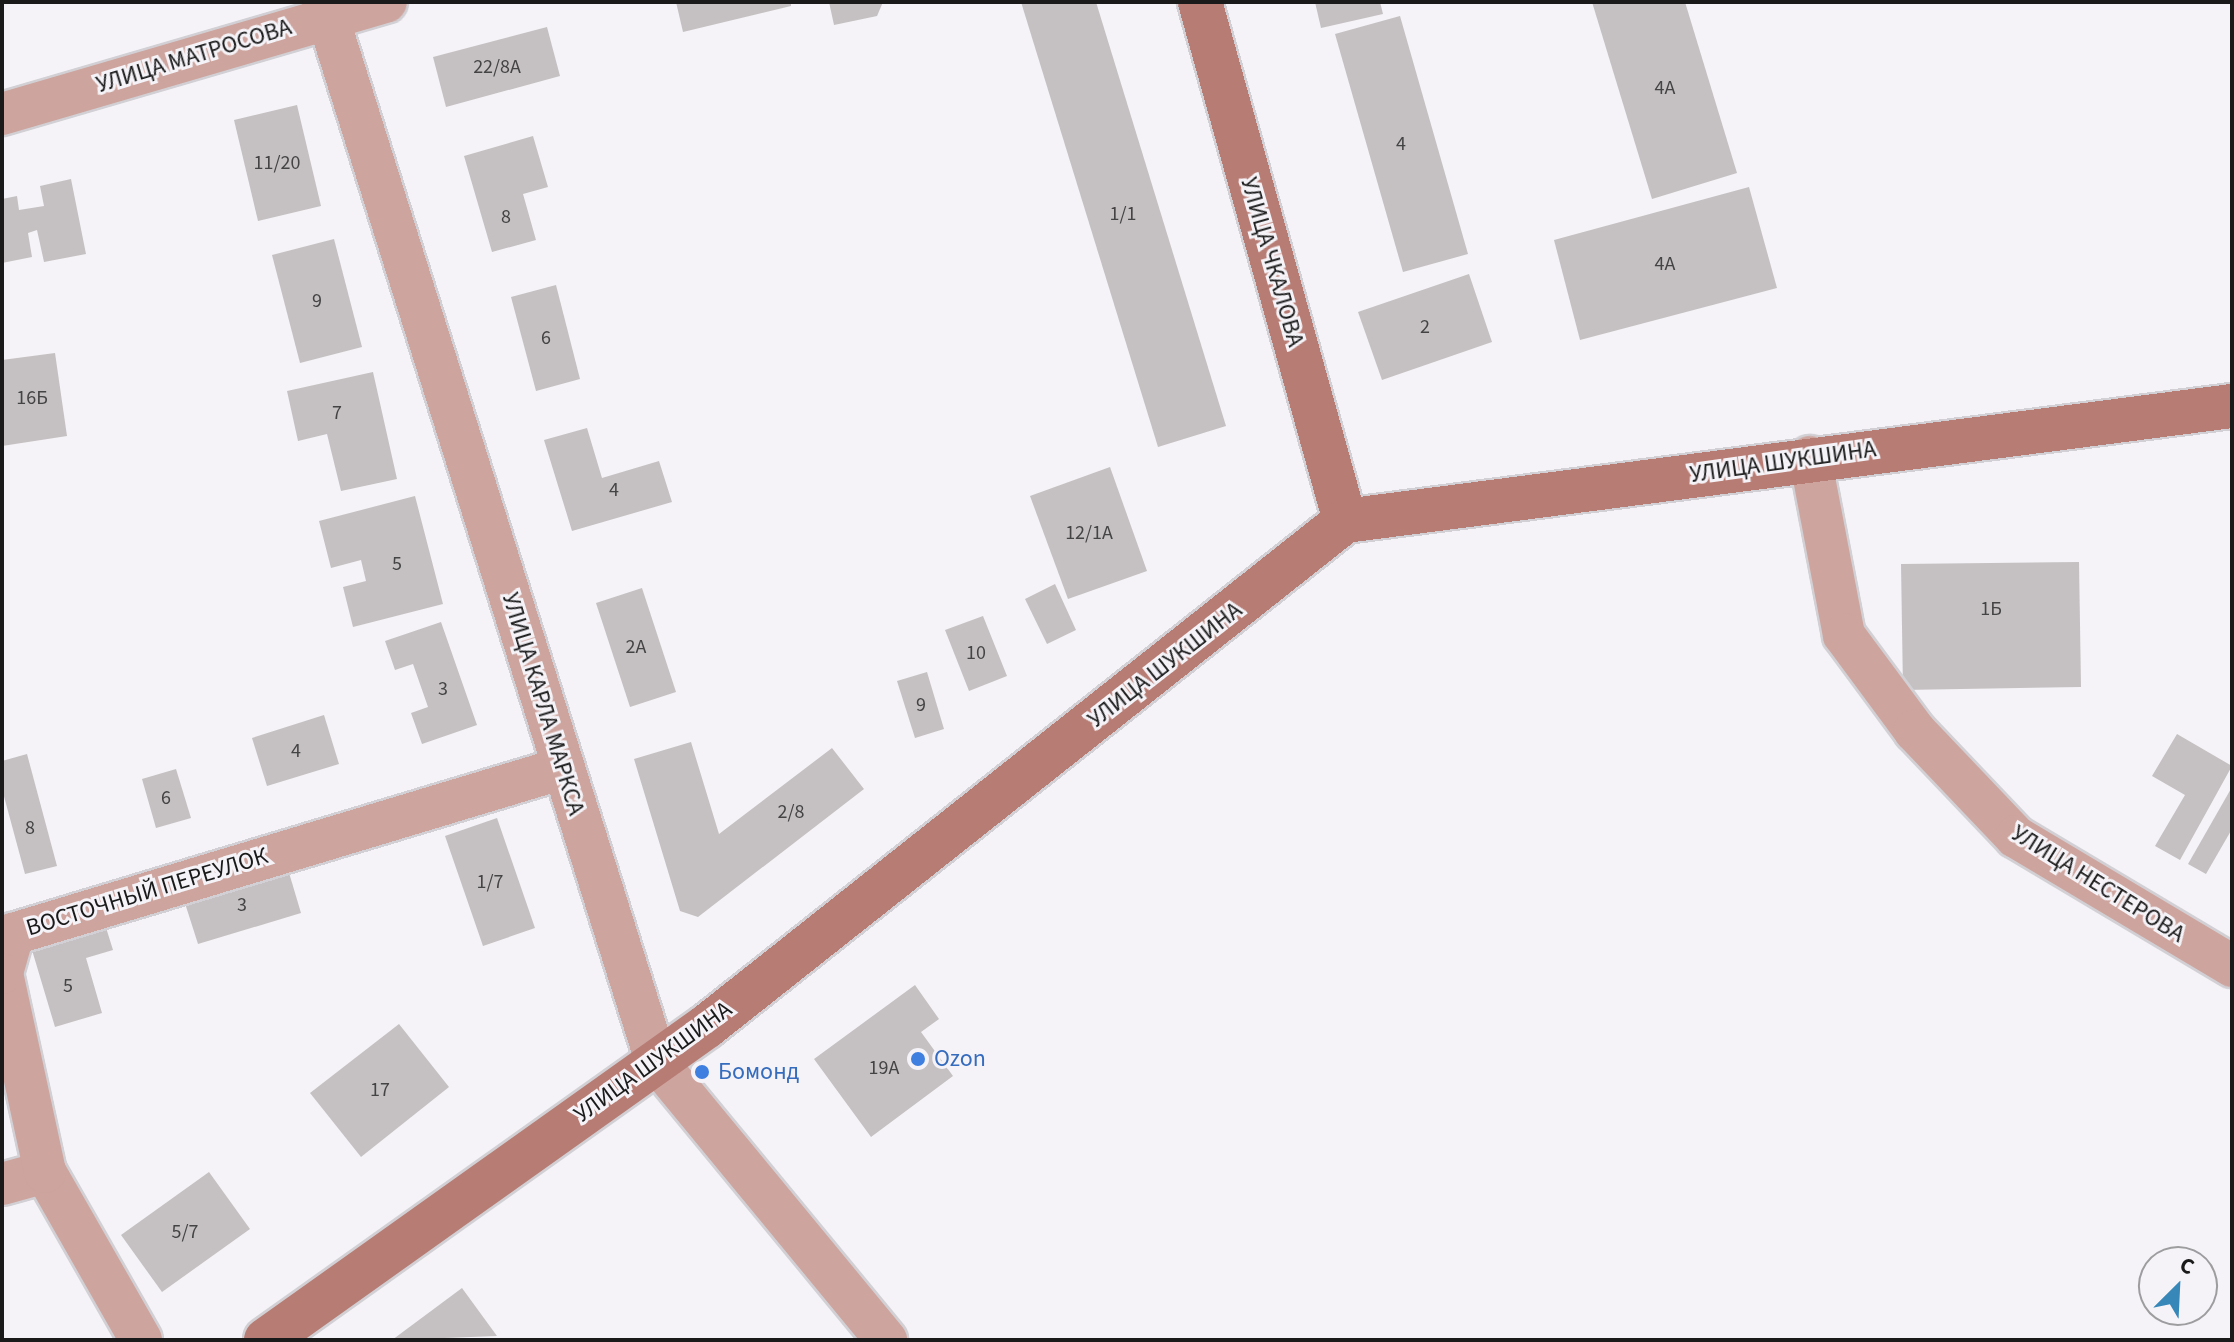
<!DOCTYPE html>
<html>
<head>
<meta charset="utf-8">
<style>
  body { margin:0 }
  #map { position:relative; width:2234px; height:1342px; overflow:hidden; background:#f5f3f7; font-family:"Source Sans 3",sans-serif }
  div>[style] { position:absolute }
  .building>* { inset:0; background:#c5c1c2 }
  .roads { filter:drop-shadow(2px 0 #d2d0d4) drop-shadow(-2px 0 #d2d0d4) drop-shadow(0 2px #d2d0d4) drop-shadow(0 -2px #d2d0d4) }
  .street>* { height:42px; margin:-21px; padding:0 21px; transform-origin:21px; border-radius:21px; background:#cda49e }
  .secondary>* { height:44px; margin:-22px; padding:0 22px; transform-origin:22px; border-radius:22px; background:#b77c74 }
  .dots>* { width:22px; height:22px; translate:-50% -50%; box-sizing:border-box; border:4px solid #f5f3f7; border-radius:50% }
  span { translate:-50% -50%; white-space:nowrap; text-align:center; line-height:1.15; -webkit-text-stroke:6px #f5f3f7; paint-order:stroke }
  .number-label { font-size:20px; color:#454445 }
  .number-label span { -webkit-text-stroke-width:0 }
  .street-label { font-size:24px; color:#1a1a1b }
  .shop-label { font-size:24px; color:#366cbe }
  .left { translate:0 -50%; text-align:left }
  .frame { position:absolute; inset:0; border:4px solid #1a1a1b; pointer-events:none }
  .north { position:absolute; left:2138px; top:1246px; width:80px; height:80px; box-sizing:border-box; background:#f5f3f7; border:2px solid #9d9c9f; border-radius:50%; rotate:24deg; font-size:22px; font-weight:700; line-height:32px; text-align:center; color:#1a1a1b }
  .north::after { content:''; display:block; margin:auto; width:28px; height:36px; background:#3788b9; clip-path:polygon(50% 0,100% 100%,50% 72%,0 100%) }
</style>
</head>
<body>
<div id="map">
  <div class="building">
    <div style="clip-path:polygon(676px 2px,791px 2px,791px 6px,683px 32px)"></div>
    <div style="clip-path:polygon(829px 2px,883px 2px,877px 16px,834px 25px)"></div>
    <div style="clip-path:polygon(1021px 2px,1096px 2px,1226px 426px,1158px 447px)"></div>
    <div style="clip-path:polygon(1315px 2px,1380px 2px,1383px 14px,1321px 28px)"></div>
    <div style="clip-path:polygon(1592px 2px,1685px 2px,1737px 173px,1652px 199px)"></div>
    <div style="clip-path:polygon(1400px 16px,1468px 254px,1403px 272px,1335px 34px)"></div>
    <div style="clip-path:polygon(547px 27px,560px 76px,446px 107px,433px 57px)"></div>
    <div style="clip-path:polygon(297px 105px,321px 206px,258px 221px,234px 120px)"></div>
    <div style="clip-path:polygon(533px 136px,548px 187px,523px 194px,536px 240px,492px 252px,464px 156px)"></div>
    <div style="clip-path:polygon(71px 179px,86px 254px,44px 262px,37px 230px,28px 233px,32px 257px,2px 263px,2px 199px,17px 196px,19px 210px,44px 206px,40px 186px)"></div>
    <div style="clip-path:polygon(1749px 187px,1777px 288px,1580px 340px,1554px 240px)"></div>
    <div style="clip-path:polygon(334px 239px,362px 347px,300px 363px,272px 255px)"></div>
    <div style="clip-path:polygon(1469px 274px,1492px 342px,1382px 380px,1358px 312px)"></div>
    <div style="clip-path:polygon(556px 285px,580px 379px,536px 391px,511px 297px)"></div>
    <div style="clip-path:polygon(55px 353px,67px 436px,2px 446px,2px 360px)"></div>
    <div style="clip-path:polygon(373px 372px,397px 479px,341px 491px,327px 434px,298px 441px,287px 391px)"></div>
    <div style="clip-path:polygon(587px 428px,602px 478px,659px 461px,672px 502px,572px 531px,544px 440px)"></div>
    <div style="clip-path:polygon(1110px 467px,1147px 571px,1068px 599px,1030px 496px)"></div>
    <div style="clip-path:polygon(415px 496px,443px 604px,353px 627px,343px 587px,366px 581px,361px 560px,331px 568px,319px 521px)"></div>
    <div style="clip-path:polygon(2079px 562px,2081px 687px,1903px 690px,1901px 564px)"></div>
    <div style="clip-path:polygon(1055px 584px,1076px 630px,1047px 644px,1025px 599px)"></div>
    <div style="clip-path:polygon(642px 588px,676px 692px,630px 707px,596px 603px)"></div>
    <div style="clip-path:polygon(983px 616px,1007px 676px,969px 691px,945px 630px)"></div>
    <div style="clip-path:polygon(441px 622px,477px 725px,422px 744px,411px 713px,428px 707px,413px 664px,395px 670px,385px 641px)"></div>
    <div style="clip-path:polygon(927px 672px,944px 729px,915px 738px,897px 681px)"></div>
    <div style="clip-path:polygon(324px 715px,339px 764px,267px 786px,252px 738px)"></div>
    <div style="clip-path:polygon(2177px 734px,2232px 766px,2180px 860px,2155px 846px,2185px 795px,2152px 776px)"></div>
    <div style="clip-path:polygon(691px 742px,719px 834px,832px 748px,864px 789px,698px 917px,680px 911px,634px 759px)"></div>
    <div style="clip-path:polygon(27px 754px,57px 866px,25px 874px,2px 789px,2px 761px)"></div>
    <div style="clip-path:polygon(176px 769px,191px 818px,156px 828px,142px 779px)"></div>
    <div style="clip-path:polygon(2232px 787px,2232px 829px,2206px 874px,2188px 864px)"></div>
    <div style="clip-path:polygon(497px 818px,535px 928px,483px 946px,445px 836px)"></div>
    <div style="clip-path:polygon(287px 866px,301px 913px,198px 944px,183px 897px)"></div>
    <div style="clip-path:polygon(103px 918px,113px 950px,86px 958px,102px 1013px,55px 1027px,29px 940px)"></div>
    <div style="clip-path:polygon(915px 985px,939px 1019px,921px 1032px,953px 1076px,871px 1137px,814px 1059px)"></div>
    <div style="clip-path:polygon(399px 1024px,449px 1087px,361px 1157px,310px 1093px)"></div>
    <div style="clip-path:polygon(209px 1172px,250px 1229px,162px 1292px,121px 1235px)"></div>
    <div style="clip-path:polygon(462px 1288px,497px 1336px,392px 1340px)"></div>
  </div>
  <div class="roads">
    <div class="street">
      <div style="left:323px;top:2px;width:1110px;rotate:72.54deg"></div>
      <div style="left:656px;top:1061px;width:362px;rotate:50.5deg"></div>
      <div style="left:2px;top:114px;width:400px;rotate:-16.3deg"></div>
      <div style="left:1810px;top:457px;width:181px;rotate:79.2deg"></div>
      <div style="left:1844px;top:635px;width:119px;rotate:53.5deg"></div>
      <div style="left:1915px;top:731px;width:146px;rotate:46.4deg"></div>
      <div style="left:2016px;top:837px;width:252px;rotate:30.8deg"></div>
      <div style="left:2px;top:1184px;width:45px;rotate:-15.6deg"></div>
      <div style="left:141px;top:1340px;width:193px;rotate:-119.7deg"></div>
      <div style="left:45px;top:1172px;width:204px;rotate:-102.2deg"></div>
      <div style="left:2px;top:973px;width:41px;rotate:-74.2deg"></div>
      <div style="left:13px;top:934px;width:575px;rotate:-16.79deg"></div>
    </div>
    <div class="secondary">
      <div style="left:1200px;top:2px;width:539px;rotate:74.39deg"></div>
      <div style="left:266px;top:1340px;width:541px;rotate:-35.45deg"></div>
      <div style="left:707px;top:1026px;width:814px;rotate:-38.36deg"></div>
      <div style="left:1345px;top:521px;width:894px;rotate:-7.39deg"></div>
    </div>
  </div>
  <div class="dots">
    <div style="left:918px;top:1059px;background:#3f7fe0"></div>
    <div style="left:702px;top:1072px;background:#3f7fe0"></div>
  </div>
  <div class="number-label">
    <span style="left:497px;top:67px">22/8А</span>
    <span style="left:1665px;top:88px">4А</span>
    <span style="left:1401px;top:144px">4</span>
    <span style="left:277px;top:163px">11/20</span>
    <span style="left:1123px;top:214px">1/1</span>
    <span style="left:506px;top:217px">8</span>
    <span style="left:1665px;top:264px">4А</span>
    <span style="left:317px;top:301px">9</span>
    <span style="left:1425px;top:327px">2</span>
    <span style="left:546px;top:338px">6</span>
    <span style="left:32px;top:398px">16Б</span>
    <span style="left:337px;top:413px">7</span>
    <span style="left:614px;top:490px">4</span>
    <span style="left:1089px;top:533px">12/1А</span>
    <span style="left:397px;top:564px">5</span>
    <span style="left:1991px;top:609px">1Б</span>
    <span style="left:636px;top:647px">2А</span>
    <span style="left:976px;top:653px">10</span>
    <span style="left:443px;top:689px">3</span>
    <span style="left:921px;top:705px">9</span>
    <span style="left:296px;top:751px">4</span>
    <span style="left:166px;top:798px">6</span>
    <span style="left:791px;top:812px">2/8</span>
    <span style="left:30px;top:828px">8</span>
    <span style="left:490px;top:882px">1/7</span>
    <span style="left:242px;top:905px">3</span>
    <span style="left:68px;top:986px">5</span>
    <span style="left:884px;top:1068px">19А</span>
    <span style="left:380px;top:1090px">17</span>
    <span style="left:185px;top:1232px">5/7</span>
  </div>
  <div class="street-label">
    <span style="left:194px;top:56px;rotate:-17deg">УЛИЦА МАТРОСОВА</span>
    <span style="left:1272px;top:262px;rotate:74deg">УЛИЦА ЧКАЛОВА</span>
    <span style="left:1783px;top:462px;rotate:-8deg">УЛИЦА ШУКШИНА</span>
    <span style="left:1165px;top:665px;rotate:-38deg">УЛИЦА ШУКШИНА</span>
    <span style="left:543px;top:704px;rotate:73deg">УЛИЦА КАРЛА МАРКСА</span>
    <span style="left:2098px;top:884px;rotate:32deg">УЛИЦА НЕСТЕРОВА</span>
    <span style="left:147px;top:892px;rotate:-17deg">ВОСТОЧНЫЙ ПЕРЕУЛОК</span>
    <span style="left:653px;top:1062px;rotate:-36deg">УЛИЦА ШУКШИНА</span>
  </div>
  <div class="shop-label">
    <span class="left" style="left:934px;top:1059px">Ozon</span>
    <span class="left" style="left:718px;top:1072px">Бомонд</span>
  </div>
  <div class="frame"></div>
  <div class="north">С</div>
</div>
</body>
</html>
